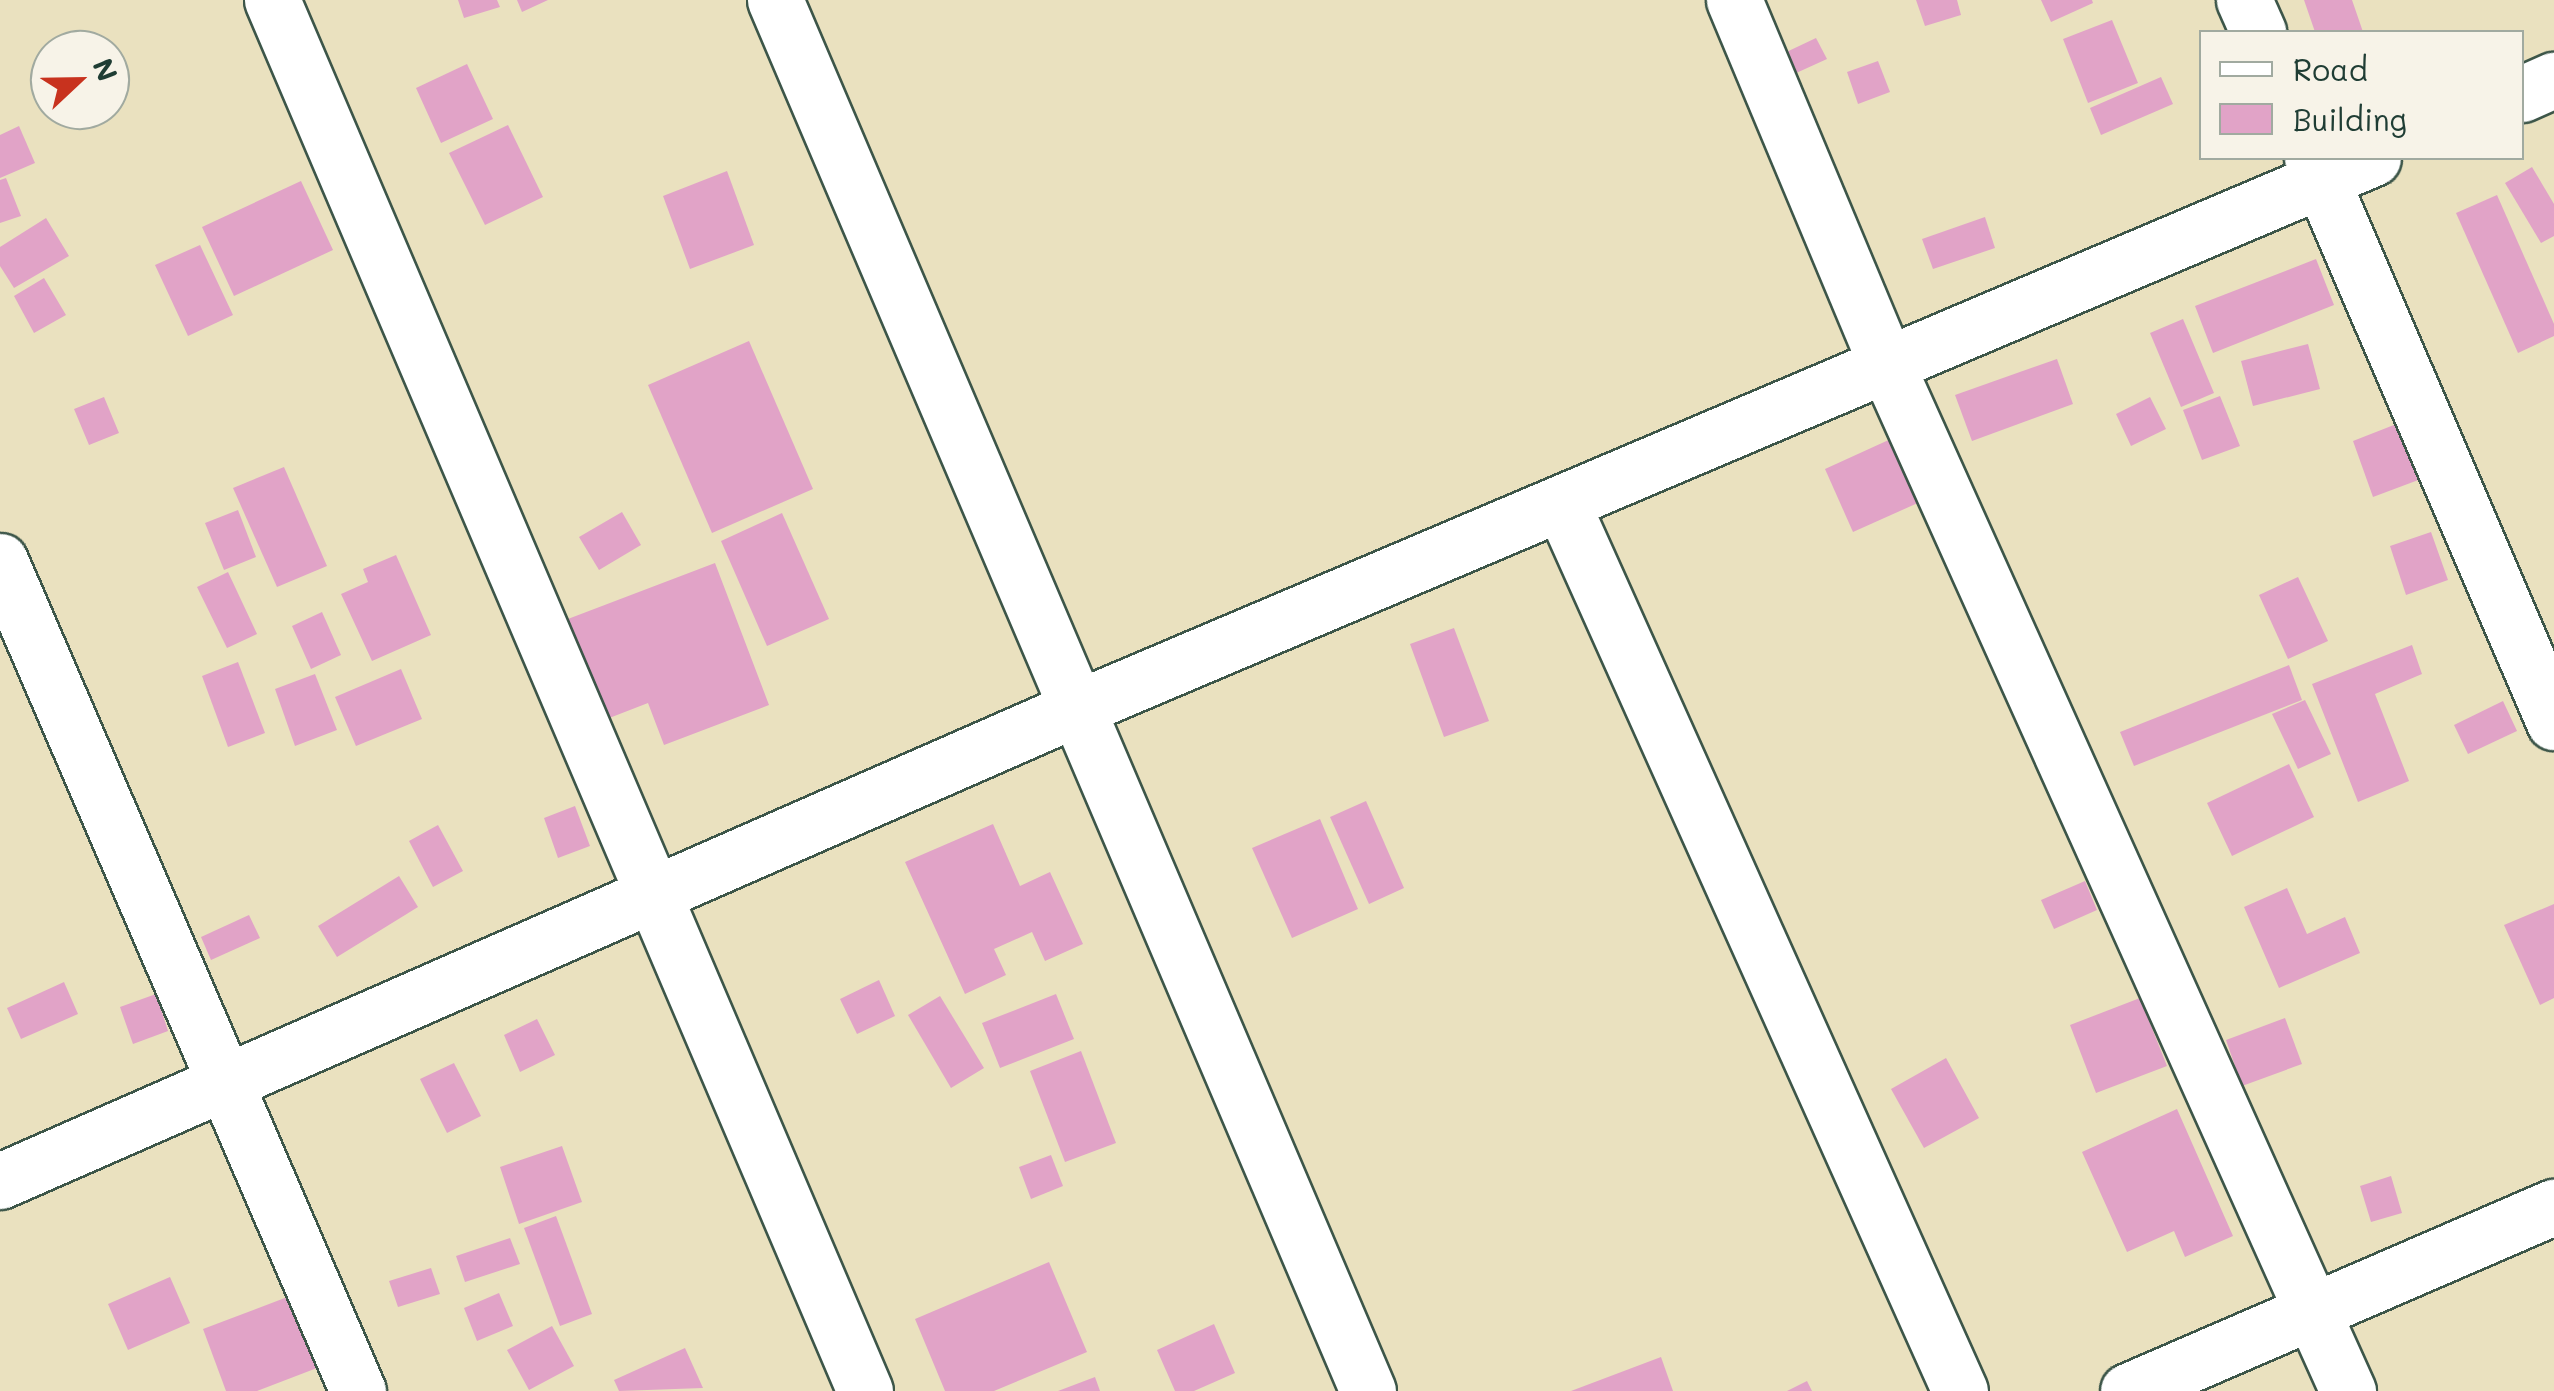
<!DOCTYPE html>
<html>
<head>
<meta charset="utf-8">
<style>
  body { margin:0 }
  #map { position:relative; width:2554px; height:1391px; overflow:hidden; background:#eae1bf; font-family:Mali,sans-serif }
  div>[style] { position:absolute }
  .building>* { inset:0; background:#e1a3c7 }
  .roads { filter:drop-shadow(2px 0 #3d5649) drop-shadow(-2px 0 #3d5649) drop-shadow(0 2px #3d5649) drop-shadow(0 -2px #3d5649) }
  .minor>* { height:55px; margin:-27.5px; padding:0 27.5px; transform-origin:27.5px; border-radius:27.5px; background:#fff }
  span { translate:-50% -50%; white-space:nowrap; text-align:center; line-height:1.15; -webkit-text-stroke:8px #f7f3e8; paint-order:stroke }
  .legend { position:absolute; left:2199px; top:30px; width:325px; height:130px; box-sizing:border-box; background:#f7f3e8; border:2px solid #a1aaa0; margin:0; padding:12px 18px; list-style:none; font-size:30px; color:#1f3d34 }
  .legend li { display:flex; align-items:center; gap:20px; height:50px }
  .legend b { width:50px; border:2px solid #a1aaa0 }
  .north { position:absolute; left:30px; top:30px; width:100px; height:100px; box-sizing:border-box; background:#f7f3e8; border:2px solid #a1aaa0; border-radius:50%; rotate:68deg; font-size:28px; font-weight:700; line-height:40px; text-align:center; color:#1f3d34 }
  .north::after { content:''; display:block; margin:auto; width:35px; height:45px; background:#c8321e; clip-path:polygon(50% 0,100% 100%,50% 72%,0 100%) }
</style>
</head>
<body>
<div id="map">
  <div class="building">
    <div style="clip-path:polygon(458px 0,497px 0,500px 7px,464px 18px)"></div>
    <div style="clip-path:polygon(517px 0,548px 0,522px 12px)"></div>
    <div style="clip-path:polygon(1916px 0,1957px 0,1961px 15px,1925px 26px)"></div>
    <div style="clip-path:polygon(2041px 0,2092px 0,2093px 3px,2051px 22px)"></div>
    <div style="clip-path:polygon(2304px 0,2352px 0,2363px 32px,2315px 32px)"></div>
    <div style="clip-path:polygon(2112px 20px,2138px 83px,2088px 103px,2063px 39px)"></div>
    <div style="clip-path:polygon(1816px 38px,1827px 59px,1783px 79px,1774px 58px)"></div>
    <div style="clip-path:polygon(1878px 61px,1890px 92px,1858px 104px,1847px 72px)"></div>
    <div style="clip-path:polygon(467px 64px,493px 119px,441px 143px,416px 88px)"></div>
    <div style="clip-path:polygon(2161px 77px,2173px 104px,2101px 135px,2090px 108px)"></div>
    <div style="clip-path:polygon(508px 125px,543px 197px,485px 225px,449px 153px)"></div>
    <div style="clip-path:polygon(19px 126px,35px 163px,0 178px,0 135px)"></div>
    <div style="clip-path:polygon(2532px 167px,2554px 204px,2554px 236px,2541px 243px,2505px 183px)"></div>
    <div style="clip-path:polygon(727px 171px,754px 245px,690px 269px,663px 196px)"></div>
    <div style="clip-path:polygon(6px 178px,21px 216px,0 223px,0 180px)"></div>
    <div style="clip-path:polygon(301px 181px,333px 250px,234px 296px,202px 227px)"></div>
    <div style="clip-path:polygon(2497px 195px,2554px 324px,2554px 336px,2518px 353px,2456px 213px)"></div>
    <div style="clip-path:polygon(1985px 217px,1995px 248px,1933px 269px,1922px 239px)"></div>
    <div style="clip-path:polygon(46px 218px,69px 256px,14px 288px,0 266px,0 247px)"></div>
    <div style="clip-path:polygon(200px 245px,233px 315px,188px 336px,155px 265px)"></div>
    <div style="clip-path:polygon(2316px 259px,2334px 305px,2213px 353px,2195px 306px)"></div>
    <div style="clip-path:polygon(44px 278px,66px 315px,34px 333px,14px 296px)"></div>
    <div style="clip-path:polygon(2183px 319px,2214px 393px,2181px 407px,2150px 333px)"></div>
    <div style="clip-path:polygon(749px 341px,813px 489px,712px 533px,648px 385px)"></div>
    <div style="clip-path:polygon(2308px 344px,2320px 389px,2253px 406px,2241px 361px)"></div>
    <div style="clip-path:polygon(2057px 359px,2073px 404px,1972px 441px,1955px 395px)"></div>
    <div style="clip-path:polygon(2220px 396px,2240px 446px,2202px 460px,2183px 410px)"></div>
    <div style="clip-path:polygon(104px 397px,119px 433px,89px 445px,74px 409px)"></div>
    <div style="clip-path:polygon(2150px 397px,2166px 429px,2131px 446px,2116px 414px)"></div>
    <div style="clip-path:polygon(2399px 423px,2421px 479px,2373px 497px,2353px 441px)"></div>
    <div style="clip-path:polygon(1893px 438px,1920px 502px,1853px 532px,1825px 469px)"></div>
    <div style="clip-path:polygon(284px 467px,327px 566px,277px 587px,233px 488px)"></div>
    <div style="clip-path:polygon(238px 510px,256px 557px,224px 570px,205px 523px)"></div>
    <div style="clip-path:polygon(622px 512px,641px 545px,599px 570px,579px 537px)"></div>
    <div style="clip-path:polygon(782px 513px,829px 619px,767px 646px,721px 541px)"></div>
    <div style="clip-path:polygon(2431px 532px,2448px 580px,2406px 595px,2390px 546px)"></div>
    <div style="clip-path:polygon(396px 555px,431px 635px,372px 661px,341px 594px,368px 582px,363px 569px)"></div>
    <div style="clip-path:polygon(715px 563px,769px 705px,664px 745px,648px 703px,599px 722px,560px 622px)"></div>
    <div style="clip-path:polygon(228px 572px,257px 634px,227px 648px,197px 587px)"></div>
    <div style="clip-path:polygon(2298px 577px,2328px 641px,2288px 659px,2259px 595px)"></div>
    <div style="clip-path:polygon(322px 612px,341px 655px,311px 669px,292px 626px)"></div>
    <div style="clip-path:polygon(1454px 628px,1489px 721px,1444px 737px,1410px 644px)"></div>
    <div style="clip-path:polygon(2412px 645px,2422px 674px,2375px 694px,2409px 781px,2358px 802px,2312px 684px)"></div>
    <div style="clip-path:polygon(238px 662px,265px 733px,228px 747px,202px 676px)"></div>
    <div style="clip-path:polygon(2289px 665px,2302px 700px,2134px 766px,2120px 732px)"></div>
    <div style="clip-path:polygon(401px 669px,422px 719px,356px 746px,335px 697px)"></div>
    <div style="clip-path:polygon(315px 674px,337px 730px,295px 746px,275px 689px)"></div>
    <div style="clip-path:polygon(2305px 700px,2331px 754px,2298px 769px,2272px 714px)"></div>
    <div style="clip-path:polygon(2503px 701px,2517px 731px,2468px 754px,2454px 725px)"></div>
    <div style="clip-path:polygon(2289px 764px,2314px 817px,2232px 856px,2207px 803px)"></div>
    <div style="clip-path:polygon(1366px 801px,1404px 888px,1369px 904px,1330px 817px)"></div>
    <div style="clip-path:polygon(575px 806px,590px 846px,558px 858px,544px 818px)"></div>
    <div style="clip-path:polygon(1320px 819px,1358px 909px,1292px 938px,1252px 848px)"></div>
    <div style="clip-path:polygon(993px 824px,1020px 886px,1050px 872px,1083px 944px,1045px 961px,1032px 932px,994px 949px,1006px 975px,965px 994px,905px 862px)"></div>
    <div style="clip-path:polygon(438px 825px,463px 871px,433px 887px,409px 841px)"></div>
    <div style="clip-path:polygon(399px 876px,418px 907px,337px 957px,318px 926px)"></div>
    <div style="clip-path:polygon(2085px 881px,2097px 910px,2054px 929px,2041px 900px)"></div>
    <div style="clip-path:polygon(2287px 888px,2307px 934px,2345px 917px,2360px 953px,2279px 988px,2244px 907px)"></div>
    <div style="clip-path:polygon(2554px 904px,2554px 998px,2540px 1005px,2504px 925px)"></div>
    <div style="clip-path:polygon(249px 915px,260px 938px,211px 960px,201px 937px)"></div>
    <div style="clip-path:polygon(879px 980px,895px 1016px,857px 1034px,840px 999px)"></div>
    <div style="clip-path:polygon(64px 982px,78px 1014px,21px 1039px,7px 1008px)"></div>
    <div style="clip-path:polygon(156px 994px,168px 1031px,133px 1044px,120px 1007px)"></div>
    <div style="clip-path:polygon(1056px 994px,1074px 1039px,1000px 1068px,982px 1023px)"></div>
    <div style="clip-path:polygon(940px 996px,984px 1068px,951px 1088px,908px 1015px)"></div>
    <div style="clip-path:polygon(2140px 998px,2167px 1066px,2096px 1093px,2070px 1025px)"></div>
    <div style="clip-path:polygon(2285px 1018px,2302px 1064px,2242px 1086px,2226px 1040px)"></div>
    <div style="clip-path:polygon(537px 1019px,555px 1055px,520px 1072px,504px 1035px)"></div>
    <div style="clip-path:polygon(1081px 1051px,1116px 1143px,1065px 1162px,1030px 1071px)"></div>
    <div style="clip-path:polygon(1946px 1058px,1979px 1118px,1924px 1148px,1891px 1089px)"></div>
    <div style="clip-path:polygon(454px 1063px,481px 1116px,447px 1133px,420px 1079px)"></div>
    <div style="clip-path:polygon(2177px 1109px,2233px 1236px,2185px 1257px,2174px 1231px,2127px 1252px,2082px 1152px)"></div>
    <div style="clip-path:polygon(562px 1146px,582px 1202px,519px 1224px,500px 1167px)"></div>
    <div style="clip-path:polygon(1051px 1155px,1063px 1186px,1031px 1199px,1019px 1167px)"></div>
    <div style="clip-path:polygon(2391px 1176px,2402px 1213px,2371px 1222px,2360px 1186px)"></div>
    <div style="clip-path:polygon(556px 1216px,592px 1314px,560px 1326px,524px 1228px)"></div>
    <div style="clip-path:polygon(510px 1238px,520px 1264px,465px 1282px,456px 1256px)"></div>
    <div style="clip-path:polygon(1049px 1262px,1087px 1352px,994px 1391px,945px 1391px,915px 1319px)"></div>
    <div style="clip-path:polygon(431px 1268px,440px 1294px,398px 1307px,389px 1281px)"></div>
    <div style="clip-path:polygon(170px 1277px,190px 1323px,128px 1350px,108px 1304px)"></div>
    <div style="clip-path:polygon(499px 1293px,513px 1326px,477px 1341px,464px 1308px)"></div>
    <div style="clip-path:polygon(290px 1296px,317px 1368px,257px 1391px,226px 1391px,203px 1329px)"></div>
    <div style="clip-path:polygon(1214px 1324px,1235px 1373px,1194px 1391px,1175px 1391px,1157px 1350px)"></div>
    <div style="clip-path:polygon(552px 1326px,574px 1366px,529px 1390px,507px 1350px)"></div>
    <div style="clip-path:polygon(685px 1348px,703px 1388px,619px 1391px,614px 1380px)"></div>
    <div style="clip-path:polygon(1661px 1357px,1673px 1391px,1571px 1391px)"></div>
    <div style="clip-path:polygon(1095px 1377px,1100px 1391px,1058px 1391px)"></div>
    <div style="clip-path:polygon(1807px 1381px,1812px 1391px,1787px 1391px)"></div>
  </div>
  <div class="roads">
    <div class="minor">
      <div style="left:272px;top:0;width:1512px;rotate:66.91deg"></div>
      <div style="left:775px;top:0;width:1512px;rotate:66.91deg"></div>
      <div style="left:1734px;top:0;width:399px;rotate:67.3deg"></div>
      <div style="left:1888px;top:368px;width:1122px;rotate:65.79deg"></div>
      <div style="left:2244px;top:0;width:35px;rotate:66deg"></div>
      <div style="left:2522px;top:94px;width:35px;rotate:-24deg"></div>
      <div style="left:2312px;top:158px;width:614px;rotate:66.78deg"></div>
      <div style="left:1563px;top:506px;width:970px;rotate:65.84deg"></div>
      <div style="left:0;top:561px;width:904px;rotate:66.67deg"></div>
      <div style="left:0;top:1181px;width:1174px;rotate:-23.7deg"></div>
      <div style="left:1075px;top:709px;width:1410px;rotate:-23deg"></div>
      <div style="left:2128px;top:1391px;width:464px;rotate:-23.4deg"></div>
    </div>
  </div>
  <ul class="legend">
  <li><b style="height:12px;background:#fff"></b>Road</li>
  <li><b style="height:28px;background:#e1a3c7"></b>Building</li>
  </ul>
  <div class="north">N</div>
</div>
</body>
</html>
